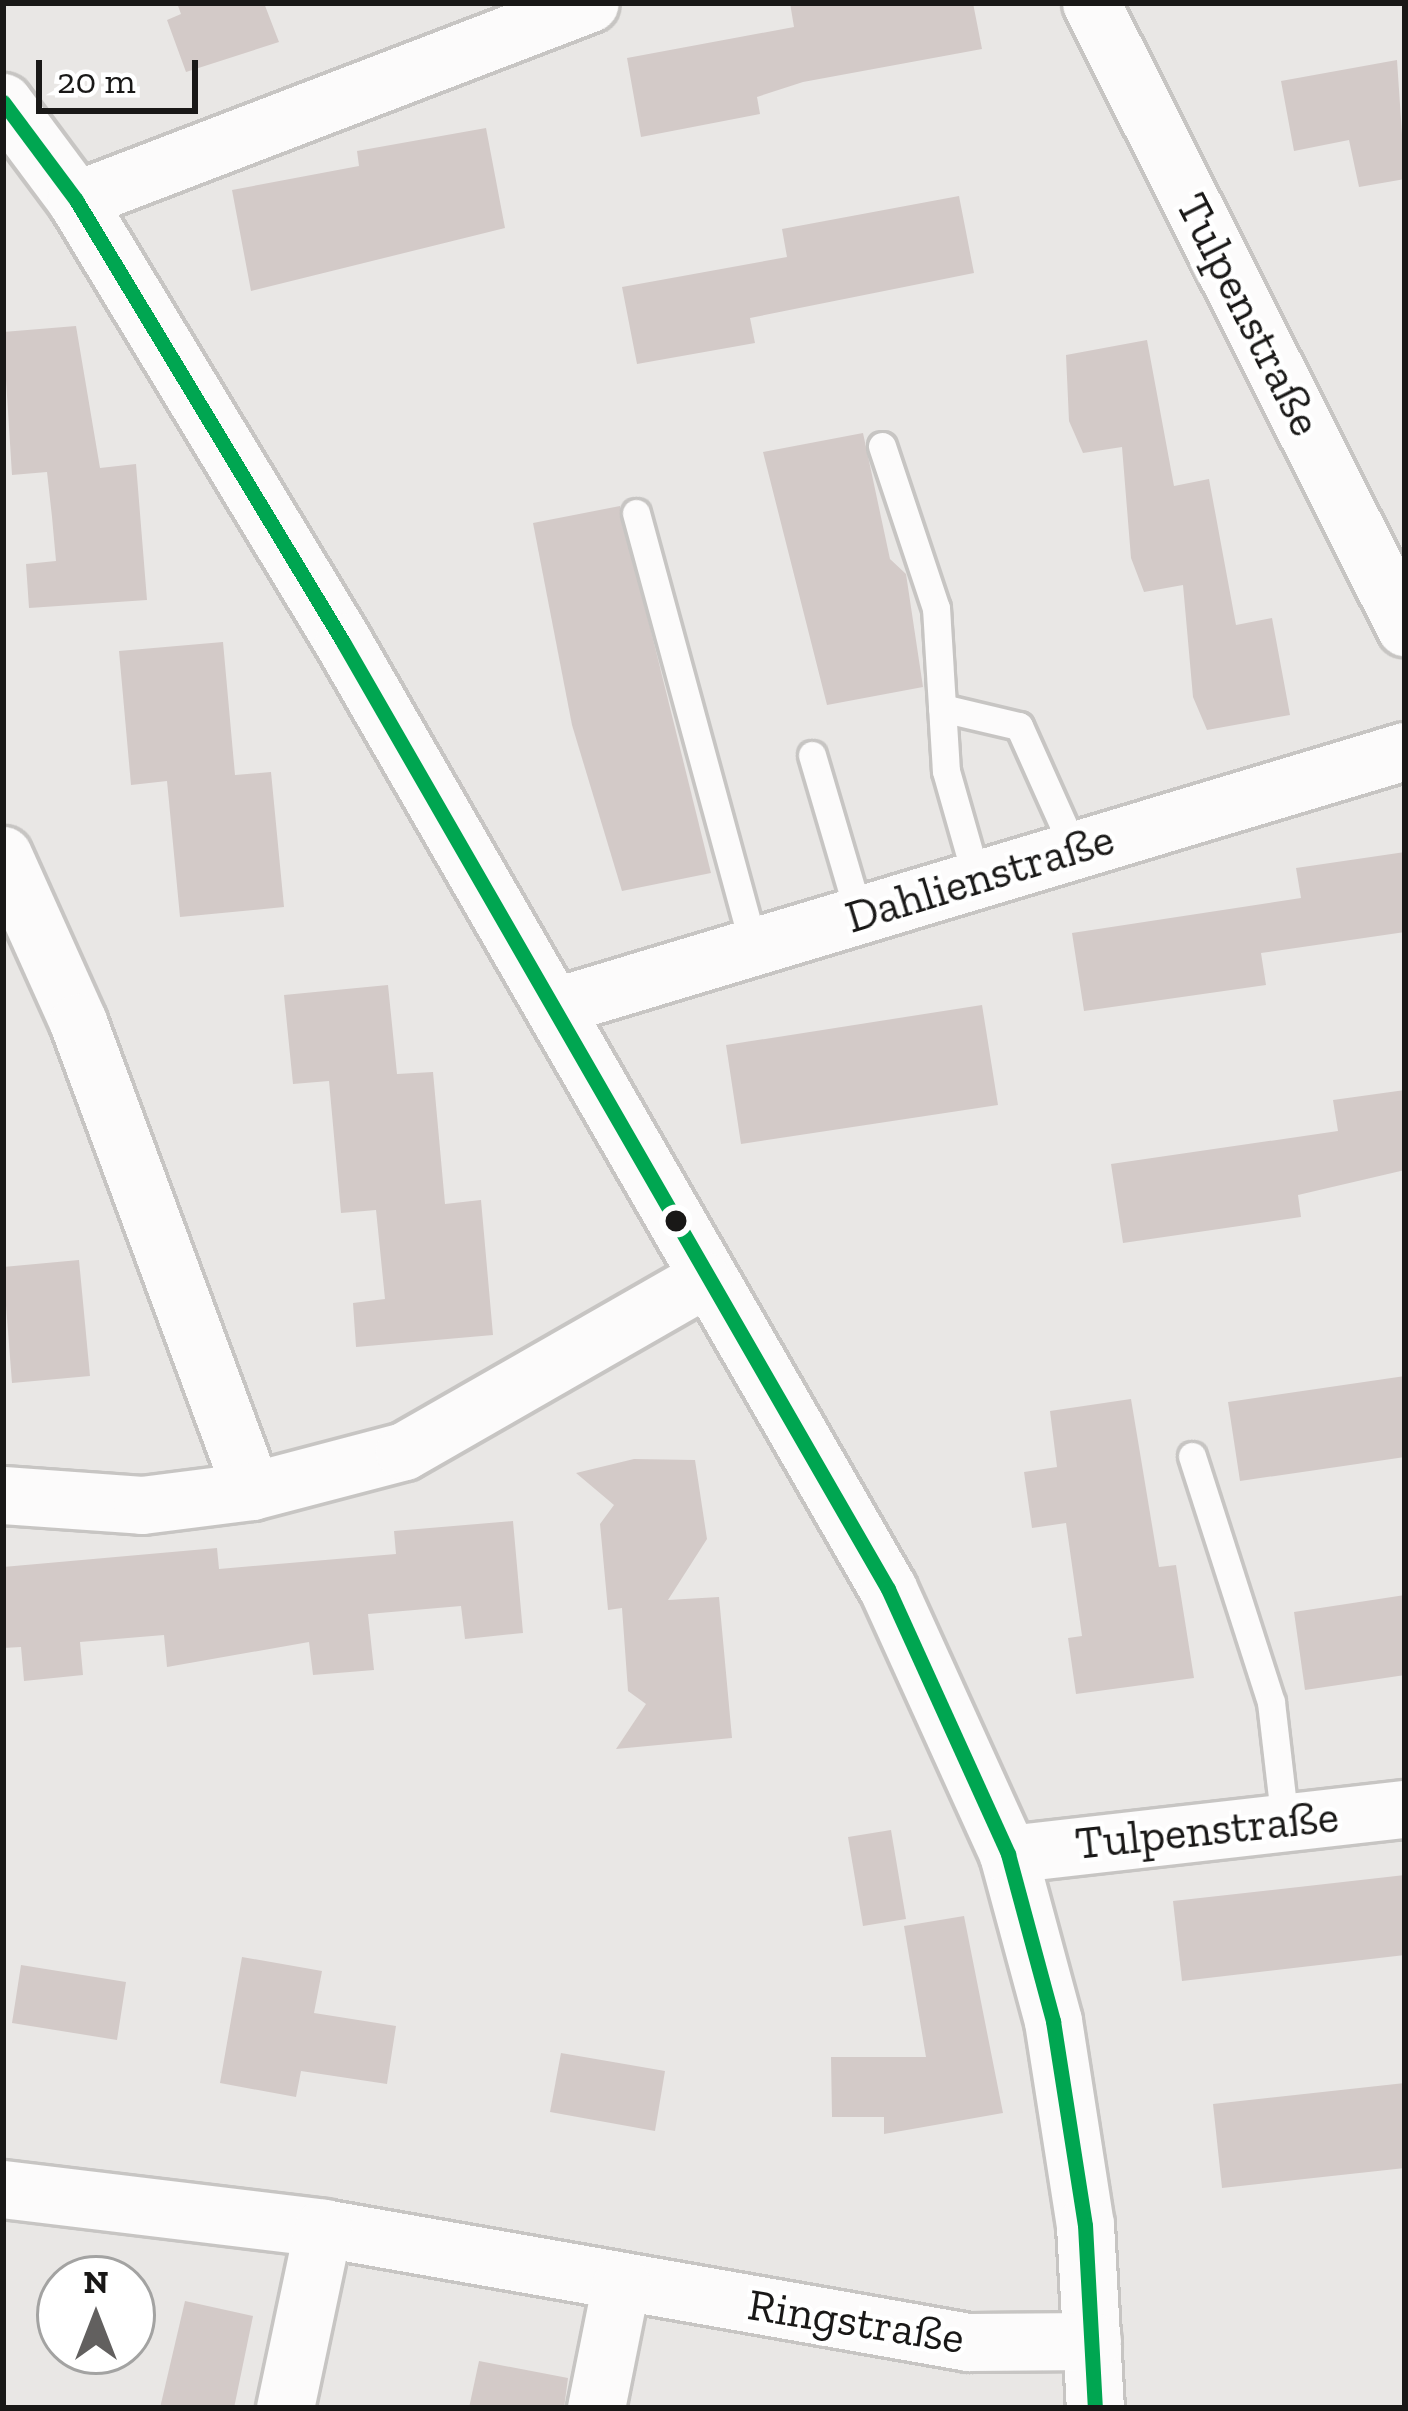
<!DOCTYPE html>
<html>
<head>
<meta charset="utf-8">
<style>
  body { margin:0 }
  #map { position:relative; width:1408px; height:2411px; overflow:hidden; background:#e9e7e5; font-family:"Zilla Slab",serif }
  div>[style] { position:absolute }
  .building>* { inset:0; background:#d3cac8 }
  .roads { filter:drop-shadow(3px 0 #c7c5c3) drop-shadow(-3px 0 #c7c5c3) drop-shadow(0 3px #c7c5c3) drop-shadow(0 -3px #c7c5c3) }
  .lane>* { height:27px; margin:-13.5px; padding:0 13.5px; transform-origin:13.5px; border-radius:13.5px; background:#fcfbfb }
  .street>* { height:57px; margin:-28.5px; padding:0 28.5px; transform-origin:28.5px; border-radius:28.5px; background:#fcfbfb }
  .bus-1>* { height:15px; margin:-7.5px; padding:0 7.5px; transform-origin:7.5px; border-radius:7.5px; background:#00a651 }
  .dots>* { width:33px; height:33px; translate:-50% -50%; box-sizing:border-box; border:6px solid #fff; border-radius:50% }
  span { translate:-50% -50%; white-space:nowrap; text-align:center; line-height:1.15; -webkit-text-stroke:9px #fff; paint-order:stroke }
  .street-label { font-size:45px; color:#191817 }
  .frame { position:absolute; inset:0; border:6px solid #191817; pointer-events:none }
  .north { position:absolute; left:36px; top:2255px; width:120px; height:120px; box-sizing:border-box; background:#fff; border:3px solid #a3a3a2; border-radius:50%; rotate:0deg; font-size:33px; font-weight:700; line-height:48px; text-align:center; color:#191817 }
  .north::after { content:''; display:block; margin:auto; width:42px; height:54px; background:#62605f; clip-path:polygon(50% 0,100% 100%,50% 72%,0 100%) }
  .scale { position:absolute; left:36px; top:60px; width:162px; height:54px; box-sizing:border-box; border:6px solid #191817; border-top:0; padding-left:15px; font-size:36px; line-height:42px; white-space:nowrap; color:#191817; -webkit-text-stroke:9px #fff; paint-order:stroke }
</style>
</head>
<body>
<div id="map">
  <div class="building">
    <div style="clip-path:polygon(177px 3px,264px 3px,279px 42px,186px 72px,167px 20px,181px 14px)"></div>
    <div style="clip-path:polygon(790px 3px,973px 3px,982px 49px,803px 82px,757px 97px,760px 114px,641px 137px,627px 58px,794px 27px)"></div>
    <div style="clip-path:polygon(1397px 60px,1405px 179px,1359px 187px,1349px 140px,1294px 151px,1281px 81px)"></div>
    <div style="clip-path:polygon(486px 128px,505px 228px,251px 291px,232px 190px,359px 166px,357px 151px)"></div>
    <div style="clip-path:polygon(959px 196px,974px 273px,750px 318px,755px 343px,637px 364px,622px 287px,787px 257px,782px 229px)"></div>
    <div style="clip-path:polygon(76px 326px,100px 468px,136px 464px,147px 600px,29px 608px,26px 564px,56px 561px,52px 517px,47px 472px,12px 475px,3px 332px)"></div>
    <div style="clip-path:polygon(1147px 340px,1174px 486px,1209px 479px,1236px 625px,1272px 618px,1290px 715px,1207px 730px,1193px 697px,1183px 585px,1144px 592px,1131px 558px,1122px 447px,1083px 453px,1069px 421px,1066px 355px)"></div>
    <div style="clip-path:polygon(863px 433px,890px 559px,906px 574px,923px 687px,827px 705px,763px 452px)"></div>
    <div style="clip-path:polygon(620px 506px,711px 873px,622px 891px,572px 725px,533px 523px)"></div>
    <div style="clip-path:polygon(223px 642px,235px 775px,271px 772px,284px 907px,180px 917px,167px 781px,131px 785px,119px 651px)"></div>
    <div style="clip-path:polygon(1405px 852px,1405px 932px,1261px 953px,1266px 985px,1084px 1011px,1072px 933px,1301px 898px,1296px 868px)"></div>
    <div style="clip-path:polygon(388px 985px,397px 1074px,433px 1072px,445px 1204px,481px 1200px,493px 1335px,356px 1347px,353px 1303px,385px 1299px,376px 1210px,341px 1213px,329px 1081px,293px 1084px,284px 995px)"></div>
    <div style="clip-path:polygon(982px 1005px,998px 1105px,741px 1144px,726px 1045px)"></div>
    <div style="clip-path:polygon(1405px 1090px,1405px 1170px,1298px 1195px,1301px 1217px,1123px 1243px,1111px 1164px,1338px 1131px,1333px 1100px)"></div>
    <div style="clip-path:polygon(79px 1260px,90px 1376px,12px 1383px,3px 1267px)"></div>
    <div style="clip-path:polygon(1405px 1376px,1405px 1457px,1240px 1481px,1228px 1402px)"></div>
    <div style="clip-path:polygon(1131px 1399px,1159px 1567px,1176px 1565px,1194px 1678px,1076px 1694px,1068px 1638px,1082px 1636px,1066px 1523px,1032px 1528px,1024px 1472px,1057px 1467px,1050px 1411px)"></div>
    <div style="clip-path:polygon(634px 1459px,695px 1460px,707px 1539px,668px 1600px,719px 1597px,732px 1738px,616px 1749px,646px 1704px,628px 1691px,622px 1608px,608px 1610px,600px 1524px,614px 1505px,576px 1473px)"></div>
    <div style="clip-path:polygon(513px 1521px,523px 1633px,465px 1639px,461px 1606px,368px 1614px,374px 1670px,313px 1675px,309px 1642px,167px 1667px,164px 1635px,80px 1642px,83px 1675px,24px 1681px,21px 1647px,3px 1648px,3px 1567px,217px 1548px,219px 1569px,396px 1554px,394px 1531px)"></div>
    <div style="clip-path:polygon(1405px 1595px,1405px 1675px,1305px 1690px,1294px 1612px)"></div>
    <div style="clip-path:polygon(891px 1830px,906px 1919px,863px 1926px,848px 1837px)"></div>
    <div style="clip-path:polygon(1405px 1875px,1405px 1955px,1182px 1981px,1173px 1901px)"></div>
    <div style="clip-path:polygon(964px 1916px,1003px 2113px,884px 2134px,884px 2117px,832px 2117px,831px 2057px,926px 2057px,904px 1926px)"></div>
    <div style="clip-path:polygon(242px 1957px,322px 1971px,314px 2013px,396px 2026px,387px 2084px,301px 2071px,296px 2097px,220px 2083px)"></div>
    <div style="clip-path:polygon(21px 1965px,126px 1982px,117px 2040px,12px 2023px)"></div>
    <div style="clip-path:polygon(561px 2053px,665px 2071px,655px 2131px,550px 2112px)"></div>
    <div style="clip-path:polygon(1405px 2083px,1405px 2168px,1222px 2188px,1213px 2104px)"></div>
    <div style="clip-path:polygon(185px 2301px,253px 2316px,234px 2408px,160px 2408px)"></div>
    <div style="clip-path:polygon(479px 2361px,568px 2378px,564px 2408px,469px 2408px)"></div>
  </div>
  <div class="roads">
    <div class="lane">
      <div style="left:882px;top:446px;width:171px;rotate:71.6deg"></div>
      <div style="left:936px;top:608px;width:163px;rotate:86.5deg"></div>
      <div style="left:946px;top:771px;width:113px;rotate:74.1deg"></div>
      <div style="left:636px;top:513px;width:450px;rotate:74.8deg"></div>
      <div style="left:942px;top:708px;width:79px;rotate:13.2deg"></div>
      <div style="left:1019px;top:726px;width:137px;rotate:65.9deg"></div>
      <div style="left:812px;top:755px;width:167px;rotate:73.6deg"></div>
      <div style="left:1192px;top:1456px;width:258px;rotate:72.2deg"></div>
      <div style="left:1271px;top:1702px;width:122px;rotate:83.4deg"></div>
    </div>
    <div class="street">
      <div style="left:1091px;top:3px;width:699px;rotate:63.29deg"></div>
      <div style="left:3px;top:102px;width:122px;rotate:53.3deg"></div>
      <div style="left:76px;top:200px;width:516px;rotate:58.86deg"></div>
      <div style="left:343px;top:642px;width:1093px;rotate:60.08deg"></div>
      <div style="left:888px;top:1589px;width:291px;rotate:65.6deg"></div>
      <div style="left:1008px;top:1854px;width:173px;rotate:74.9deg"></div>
      <div style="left:1053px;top:2021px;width:206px;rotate:81.1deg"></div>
      <div style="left:1085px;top:2225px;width:183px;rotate:86.9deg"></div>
      <div style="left:76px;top:200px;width:550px;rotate:-20.97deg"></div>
      <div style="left:3px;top:855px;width:183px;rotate:65.8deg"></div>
      <div style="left:78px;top:1022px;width:500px;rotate:69.65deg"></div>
      <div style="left:556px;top:1006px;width:886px;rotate:-16.72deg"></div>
      <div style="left:3px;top:1495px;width:139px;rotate:4.1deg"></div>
      <div style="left:142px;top:1505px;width:111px;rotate:-7.3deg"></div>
      <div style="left:252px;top:1491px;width:157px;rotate:-14.7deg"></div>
      <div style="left:404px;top:1451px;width:344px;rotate:-29.8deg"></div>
      <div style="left:1008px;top:1854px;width:400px;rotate:-6.5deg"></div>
      <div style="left:3px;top:2189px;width:322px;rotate:6.9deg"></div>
      <div style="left:323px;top:2228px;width:655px;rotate:10.02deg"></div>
      <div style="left:968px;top:2342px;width:124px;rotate:-0.5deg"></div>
      <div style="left:285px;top:2408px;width:184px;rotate:-78.1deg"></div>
      <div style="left:596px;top:2408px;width:127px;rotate:-78.7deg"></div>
    </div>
  </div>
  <div class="bus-1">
    <div style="left:3px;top:102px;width:122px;rotate:53.3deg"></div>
    <div style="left:76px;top:200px;width:516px;rotate:58.86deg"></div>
    <div style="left:343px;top:642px;width:1093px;rotate:60.08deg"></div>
    <div style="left:888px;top:1589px;width:291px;rotate:65.6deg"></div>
    <div style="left:1008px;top:1854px;width:173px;rotate:74.9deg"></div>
    <div style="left:1053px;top:2021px;width:206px;rotate:81.1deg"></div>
    <div style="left:1085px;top:2225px;width:183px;rotate:86.9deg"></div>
  </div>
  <div class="dots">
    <div style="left:676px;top:1221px;background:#191817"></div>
  </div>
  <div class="street-label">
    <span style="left:1248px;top:315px;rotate:63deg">Tulpenstraße</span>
    <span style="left:980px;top:879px;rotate:-17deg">Dahlienstraße</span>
    <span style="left:1207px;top:1831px;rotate:-6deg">Tulpenstraße</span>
    <span style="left:856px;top:2322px;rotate:9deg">Ringstraße</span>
  </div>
  <div class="frame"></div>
  <div class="north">N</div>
  <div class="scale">20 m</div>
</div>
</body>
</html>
